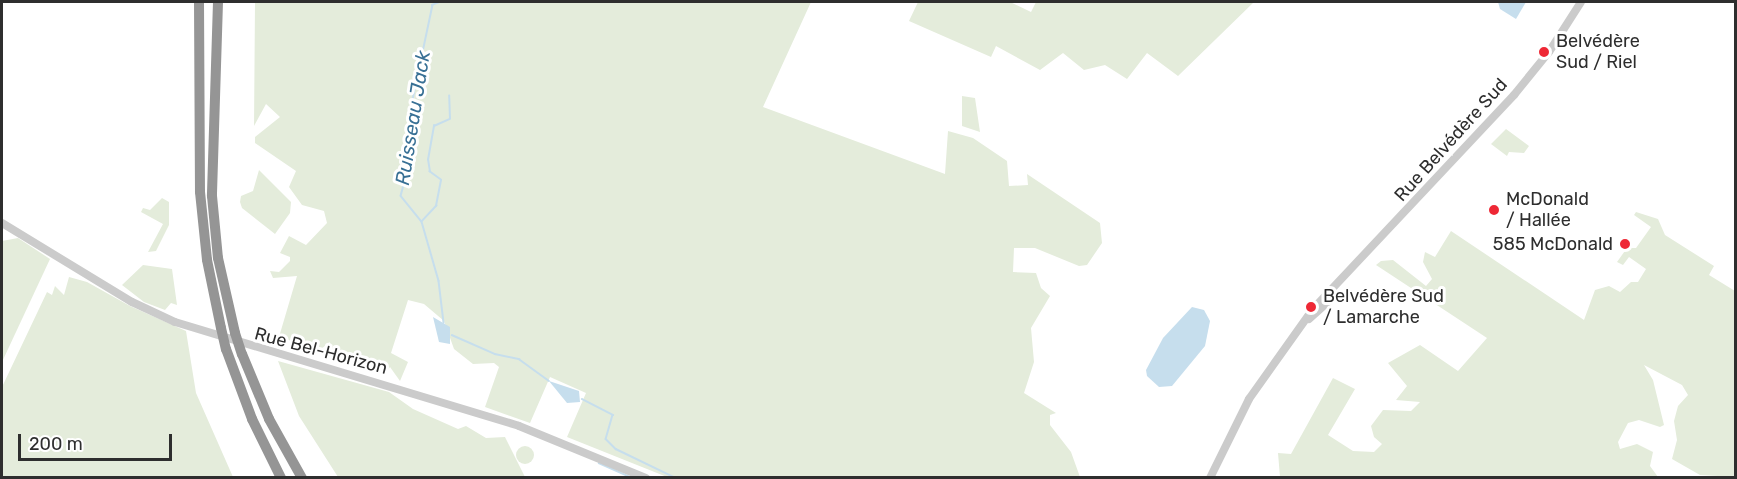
<!DOCTYPE html>
<html>
<head>
<meta charset="utf-8">
<style>
  body { margin:0 }
  #map { position:relative; width:1737px; height:479px; overflow:hidden; background:#fff; font-family:Rubik,sans-serif }
  div>[style] { position:absolute }
  .green>* { inset:0; background:#e4ecdb }
  .round { border-radius:50% }
  .water>* { inset:0; background:#c6deed }
  .stream>* { height:1.5px; margin:-0.75px; padding:0 0.75px; transform-origin:0.75px; border-radius:0.75px; background:#c6deed }
  .minor>* { height:8px; margin:-4px; padding:0 4px; transform-origin:4px; border-radius:4px; background:#cbcbcb }
  .highway>* { height:10px; margin:-5px; padding:0 5px; transform-origin:5px; border-radius:5px; background:#959595 }
  .highway-bridge>* { height:10px; margin:-5px; padding:0 5px; transform-origin:5px; border-radius:5px; background:#959595 }
  .dots>* { width:16px; height:16px; translate:-50% -50%; box-sizing:border-box; border:3px solid #fff; border-radius:50% }
  span { translate:-50% -50%; white-space:nowrap; text-align:center; line-height:1.15; -webkit-text-stroke:6px #fff; paint-order:stroke }
  .poi-label { font-size:18px; color:#2e2e2e }
  .left { translate:0 -50%; text-align:left }
  .right { translate:-100% -50%; text-align:right }
  .street-label { font-size:18px; color:#2e2e2e }
  .water-label { font-size:20px; color:#387095; font-style:italic }
  .frame { position:absolute; inset:0; border:3px solid #2e2e2e; pointer-events:none }
  .scale { position:absolute; left:18px; top:434px; width:154px; height:27px; box-sizing:border-box; border:3px solid #2e2e2e; border-top:0; padding-left:8px; font-size:18px; line-height:21px; white-space:nowrap; color:#2e2e2e; -webkit-text-stroke:4px #fff; paint-order:stroke }
</style>
</head>
<body>
<div id="map">
  <div class="green">
    <div style="clip-path:polygon(255px 2px,811px 2px,763px 107px,945px 174px,948px 131px,973px 138px,1007px 161px,1009px 186px,1028px 185px,1027px 174px,1100px 223px,1102px 243px,1087px 265px,1079px 266px,1035px 248px,1014px 248px,1013px 272px,1036px 273px,1041px 288px,1050px 296px,1031px 328px,1034px 362px,1024px 393px,1056px 413px,1050px 415px,1050px 425px,1071px 452px,1080px 477px,667px 477px,567px 437px,586px 393px,550px 377px,530px 423px,485px 407px,499px 367px,494px 363px,473px 364px,454px 349px,444px 321px,424px 304px,408px 300px,391px 353px,408px 362px,400px 381px,390px 367px,386px 373px,331px 358px,330px 342px,316px 353px,314px 348px,279px 337px,297px 276px,273px 278px,270px 271px,279px 272px,290px 261px,290px 257px,280px 253px,289px 236px,306px 245px,327px 223px,324px 211px,302px 205px,289px 187px,296px 171px,255px 143px,255px 137px,280px 117px,266px 104px,254px 126px)"></div>
    <div style="clip-path:polygon(918px 2px,1010px 2px,1031px 12px,1036px 2px,1254px 2px,1178px 76px,1147px 53px,1127px 79px,1105px 65px,1084px 70px,1063px 53px,1040px 70px,996px 46px,991px 57px,909px 21px)"></div>
    <div style="clip-path:polygon(962px 96px,975px 98px,980px 132px,962px 126px)"></div>
    <div style="clip-path:polygon(1506px 129px,1529px 146px,1524px 153px,1509px 152px,1507px 156px,1491px 144px)"></div>
    <div style="clip-path:polygon(259px 170px,291px 202px,290px 213px,275px 234px,242px 208px,240px 202px,241px 196px,253px 191px)"></div>
    <div style="clip-path:polygon(162px 198px,169px 202px,169px 225px,156px 251px,148px 252px,163px 224px,141px 212px,143px 208px,150px 210px)"></div>
    <div style="clip-path:polygon(1636px 212px,1658px 219px,1665px 235px,1714px 266px,1709px 275px,1735px 291px,1735px 477px,1700px 475px,1672px 459px,1677px 440px,1674px 421px,1678px 406px,1688px 395px,1682px 385px,1644px 365px,1653px 380px,1664px 425px,1660px 427px,1639px 420px,1628px 423px,1618px 442px,1620px 449px,1637px 444px,1653px 452px,1650px 466px,1658px 477px,1280px 477px,1278px 453px,1291px 454px,1333px 378px,1355px 389px,1328px 435px,1353px 451px,1374px 452px,1382px 444px,1374px 437px,1371px 426px,1383px 410px,1411px 411px,1420px 402px,1396px 400px,1407px 386px,1388px 363px,1420px 345px,1458px 371px,1487px 338px,1376px 265px,1381px 261px,1393px 260px,1426px 286px,1432px 279px,1423px 262px,1425px 252px,1435px 257px,1451px 231px,1584px 320px,1595px 290px,1609px 286px,1620px 292px,1631px 282px,1638px 282px,1646px 269px,1629px 257px,1623px 265px,1617px 262px,1627px 248px,1636px 248px,1651px 227px,1634px 215px)"></div>
    <div style="clip-path:polygon(18px 238px,50px 259px,2px 362px,2px 241px)"></div>
    <div style="clip-path:polygon(143px 265px,172px 269px,177px 305px,171px 303px,165px 310px,144px 302px,122px 285px)"></div>
    <div style="clip-path:polygon(69px 277px,87px 282px,130px 306px,186px 331px,196px 393px,233px 477px,2px 477px,2px 387px,47px 292px,52px 295px,55px 286px,64px 295px)"></div>
    <div style="clip-path:polygon(278px 361px,389px 392px,413px 409px,458px 429px,466px 426px,486px 438px,505px 437px,525px 477px,338px 477px,299px 416px)"></div>
    <div class="round" style="left:516px;top:446px;width:18px;height:18px"></div>
  </div>
  <div class="water">
    <div style="clip-path:polygon(1498px 2px,1526px 2px,1516px 19px,1500px 9px)"></div>
    <div style="clip-path:polygon(1192px 307px,1204px 310px,1210px 321px,1205px 346px,1172px 386px,1159px 387px,1147px 376px,1146px 370px,1163px 338px)"></div>
    <div style="clip-path:polygon(433px 317px,450px 327px,450px 344px,439px 342px)"></div>
    <div style="clip-path:polygon(549px 381px,579px 391px,580px 402px,567px 403px)"></div>
  </div>
  <div class="stream">
    <div style="left:441px;top:2px;width:9px;rotate:159deg"></div>
    <div style="left:433px;top:5px;width:106px;rotate:101.9deg"></div>
    <div style="left:411px;top:109px;width:50px;rotate:90deg"></div>
    <div style="left:411px;top:159px;width:38px;rotate:105deg"></div>
    <div style="left:401px;top:196px;width:33px;rotate:51deg"></div>
    <div style="left:422px;top:222px;width:61px;rotate:73.9deg"></div>
    <div style="left:439px;top:281px;width:42px;rotate:83.2deg"></div>
    <div style="left:422px;top:221px;width:21px;rotate:-47deg"></div>
    <div style="left:436px;top:206px;width:26px;rotate:-79deg"></div>
    <div style="left:441px;top:180px;width:14px;rotate:-144deg"></div>
    <div style="left:430px;top:172px;width:12px;rotate:-99deg"></div>
    <div style="left:428px;top:160px;width:35px;rotate:-80deg"></div>
    <div style="left:434px;top:126px;width:17px;rotate:-24deg"></div>
    <div style="left:450px;top:119px;width:23px;rotate:-92deg"></div>
    <div style="left:452px;top:335px;width:47px;rotate:23.8deg"></div>
    <div style="left:495px;top:354px;width:25px;rotate:12deg"></div>
    <div style="left:519px;top:359px;width:37px;rotate:36deg"></div>
    <div style="left:582px;top:399px;width:35px;rotate:27deg"></div>
    <div style="left:613px;top:415px;width:25px;rotate:106deg"></div>
    <div style="left:606px;top:439px;width:14px;rotate:45deg"></div>
    <div style="left:616px;top:449px;width:67px;rotate:25.8deg"></div>
    <div style="left:599px;top:463px;width:36px;rotate:24deg"></div>
  </div>
  <div class="minor">
    <div style="left:2px;top:223px;width:152px;rotate:31.3deg"></div>
    <div style="left:132px;top:302px;width:47px;rotate:24.9deg"></div>
    <div style="left:175px;top:322px;width:359px;rotate:16.8deg"></div>
    <div style="left:519px;top:426px;width:137px;rotate:22.3deg"></div>
    <div style="left:1309px;top:319px;width:31px;rotate:-42deg"></div>
    <div style="left:1332px;top:298px;width:6px;rotate:-81deg"></div>
    <div style="left:1210px;top:478px;width:88px;rotate:-63.7deg"></div>
    <div style="left:1249px;top:399px;width:110px;rotate:-54.6deg"></div>
    <div style="left:1313px;top:309px;width:294px;rotate:-46.8deg"></div>
    <div style="left:1514px;top:95px;width:55px;rotate:-50.9deg"></div>
    <div style="left:1549px;top:52px;width:59px;rotate:-57.4deg"></div>
  </div>
  <div class="highway">
    <div style="left:199px;top:2px;width:190px;rotate:89.7deg"></div>
    <div style="left:200px;top:192px;width:68px;rotate:84.1deg"></div>
    <div style="left:207px;top:260px;width:69px;rotate:78.4deg"></div>
    <div style="left:218px;top:2px;width:194px;rotate:91.8deg"></div>
    <div style="left:212px;top:196px;width:62px;rotate:84.5deg"></div>
    <div style="left:218px;top:258px;width:77px;rotate:77.2deg"></div>
    <div style="left:226px;top:349px;width:75px;rotate:69.6deg"></div>
    <div style="left:252px;top:419px;width:66px;rotate:63.8deg"></div>
    <div style="left:242px;top:354px;width:70px;rotate:67.4deg"></div>
    <div style="left:269px;top:419px;width:68px;rotate:60.8deg"></div>
  </div>
  <div class="highway-bridge">
    <div style="left:221px;top:328px;width:22px;rotate:77deg"></div>
    <div style="left:235px;top:333px;width:22px;rotate:72deg"></div>
  </div>
  <div class="dots">
    <div style="left:1544px;top:52px;background:#ee2835"></div>
    <div style="left:1494px;top:210px;background:#ee2835"></div>
    <div style="left:1625px;top:244px;background:#ee2835"></div>
    <div style="left:1311px;top:307px;background:#ee2835"></div>
  </div>
  <div class="poi-label">
    <span class="left" style="left:1556px;top:52px">Belvédère<br>Sud / Riel</span>
    <span class="left" style="left:1506px;top:210px">McDonald<br>/ Hallée</span>
    <span class="right" style="left:1613px;top:244px">585 McDonald</span>
    <span class="left" style="left:1323px;top:307px">Belvédère Sud<br>/ Lamarche</span>
  </div>
  <div class="street-label">
    <span style="left:1451px;top:140px;rotate:-48deg">Rue Belvédère Sud</span>
    <span style="left:321px;top:351px;rotate:15deg">Rue Bel-Horizon</span>
  </div>
  <div class="water-label">
    <span style="left:413px;top:118px;rotate:-81deg">Ruisseau Jack</span>
  </div>
  <div class="frame"></div>
  <div class="scale">200 m</div>
</div>
</body>
</html>
